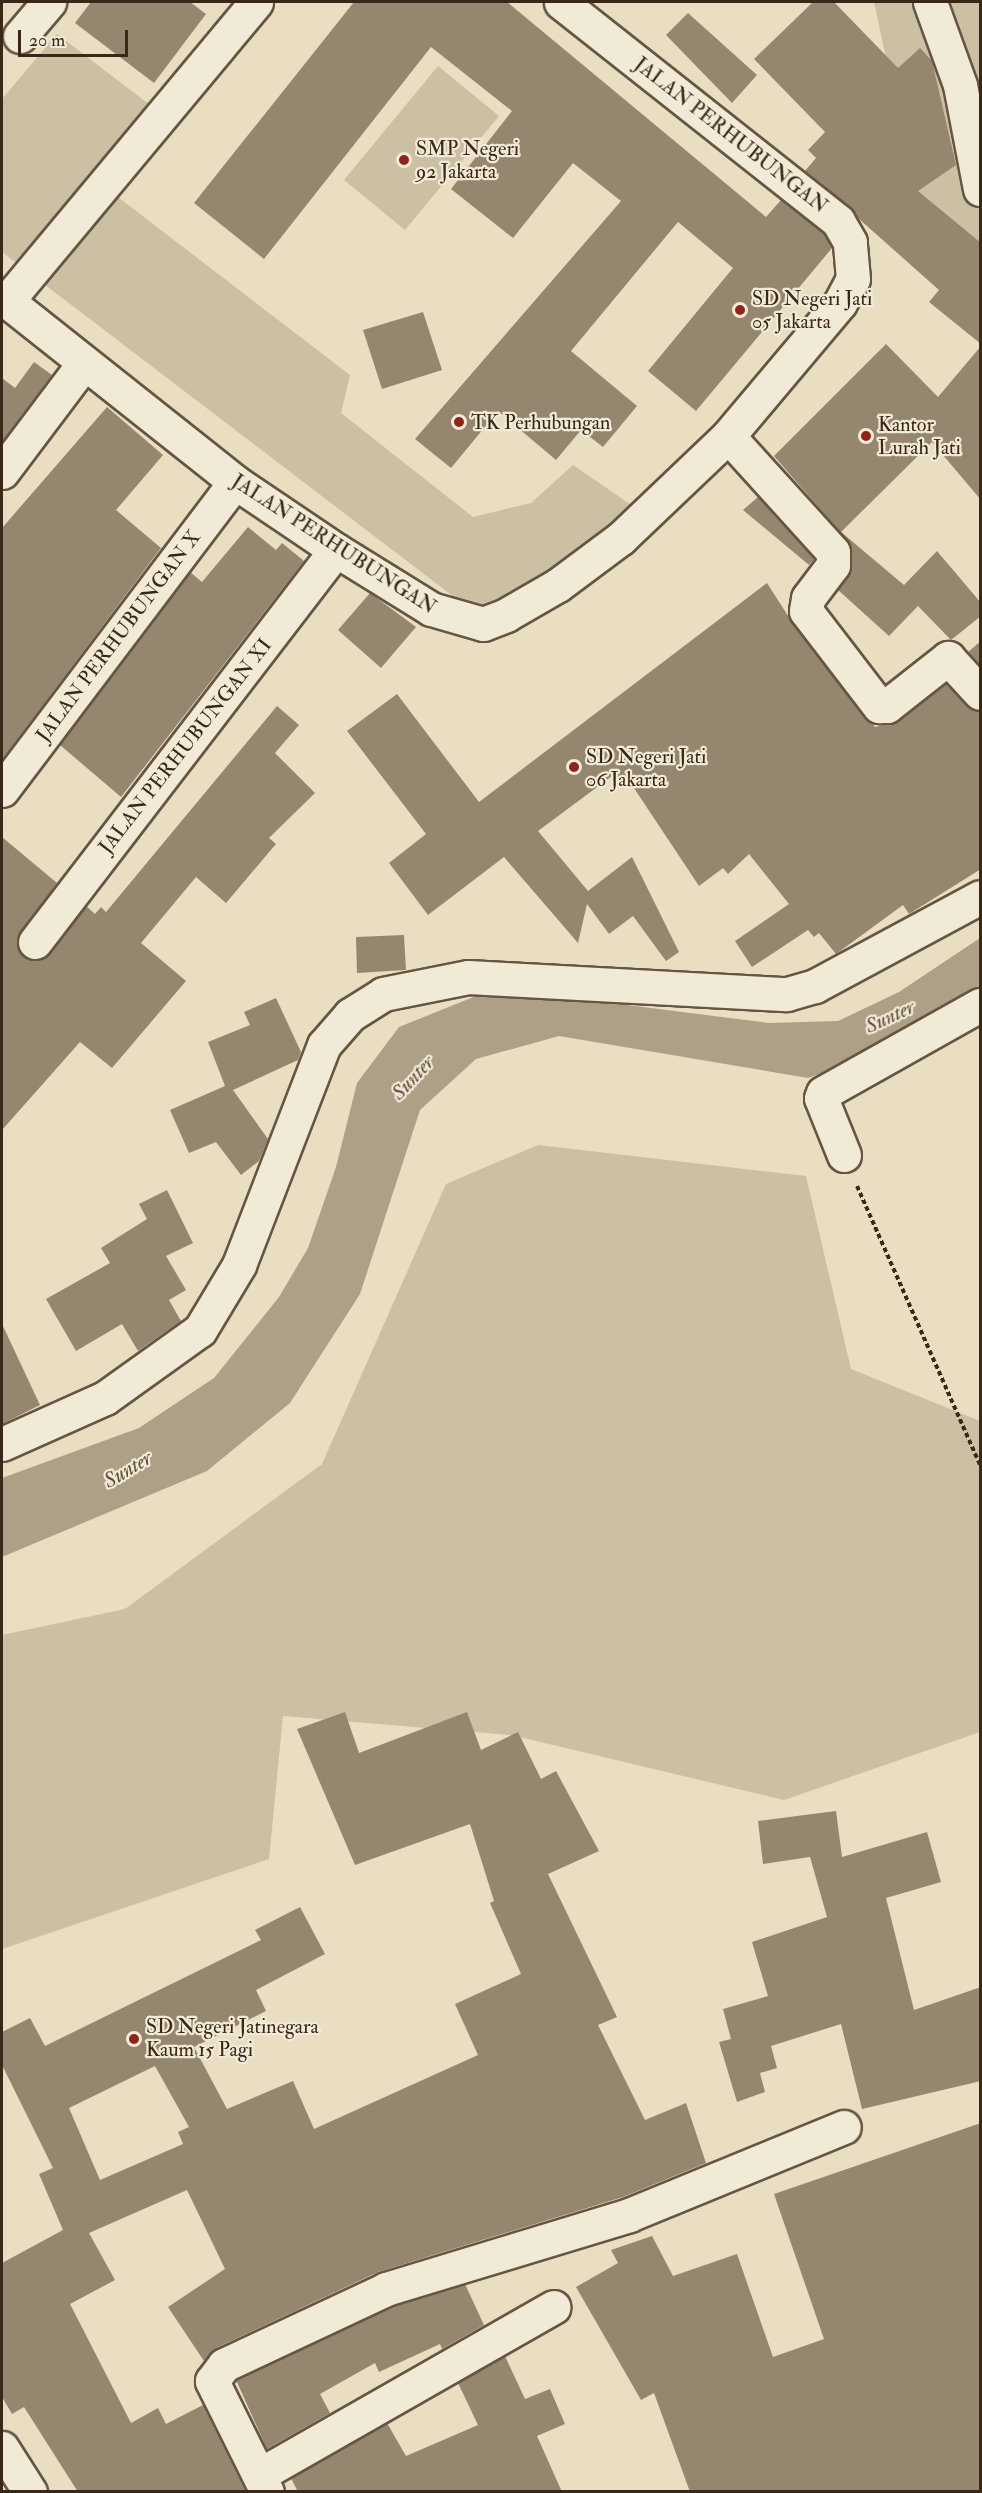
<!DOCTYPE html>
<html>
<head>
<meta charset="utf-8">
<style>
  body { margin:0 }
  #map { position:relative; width:982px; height:2493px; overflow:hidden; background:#e9dec1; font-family:"IM FELL Double Pica",serif }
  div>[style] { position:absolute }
  .green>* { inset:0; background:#cbbfa4 }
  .water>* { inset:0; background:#ada087 }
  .building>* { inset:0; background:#95876f }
  .path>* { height:4px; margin-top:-2px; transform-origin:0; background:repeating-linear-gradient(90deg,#392817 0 4.5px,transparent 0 7.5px) }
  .roads { filter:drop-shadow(2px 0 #655642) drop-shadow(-2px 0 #655642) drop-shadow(0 2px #655642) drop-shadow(0 -2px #655642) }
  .street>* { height:33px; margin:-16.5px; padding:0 16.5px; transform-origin:16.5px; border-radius:16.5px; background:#f1ead7 }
  .secondary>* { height:33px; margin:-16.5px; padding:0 16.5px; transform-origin:16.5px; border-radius:16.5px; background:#f1ead7 }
  .dots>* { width:16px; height:16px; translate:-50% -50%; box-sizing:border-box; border:3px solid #f1ead7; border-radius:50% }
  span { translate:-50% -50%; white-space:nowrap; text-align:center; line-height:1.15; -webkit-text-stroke:4.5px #f1ead7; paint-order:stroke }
  .street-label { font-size:20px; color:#392817 }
  .poi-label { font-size:20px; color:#392817 }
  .left { translate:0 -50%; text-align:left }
  .water-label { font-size:21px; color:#5c4c39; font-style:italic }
  .frame { position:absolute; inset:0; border:3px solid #392817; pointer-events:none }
  .scale { position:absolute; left:18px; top:30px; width:110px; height:27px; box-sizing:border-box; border:3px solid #392817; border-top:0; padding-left:8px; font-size:18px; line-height:21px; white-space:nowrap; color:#392817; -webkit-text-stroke:4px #f1ead7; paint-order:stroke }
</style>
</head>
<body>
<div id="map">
  <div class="green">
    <div style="clip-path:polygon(874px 2px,980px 2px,980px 306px,928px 254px)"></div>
    <div style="clip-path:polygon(57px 34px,167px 118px,110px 191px,350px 375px,341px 413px,473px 517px,531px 503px,573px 465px,653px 520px,479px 616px,2px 252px,2px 99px)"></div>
    <div style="clip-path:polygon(438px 66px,499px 116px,405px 230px,344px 180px)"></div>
    <div style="clip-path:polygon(538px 1145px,806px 1176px,851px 1369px,980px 1421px,980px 1732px,784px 1800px,511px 1735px,283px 1716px,269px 1859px,2px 1949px,2px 1635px,125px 1609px,322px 1464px,446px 1184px)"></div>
  </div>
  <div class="water">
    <div style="clip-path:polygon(980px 938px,980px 997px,867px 1057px,808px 1078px,559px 1036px,476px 1059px,420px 1110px,360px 1294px,290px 1403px,207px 1471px,2px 1557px,2px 1478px,139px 1428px,214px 1378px,279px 1297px,308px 1248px,336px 1167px,357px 1083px,399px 1027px,481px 994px,564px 997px,769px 1023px,838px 1021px,899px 992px)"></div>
  </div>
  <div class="building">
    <div style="clip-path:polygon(91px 2px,190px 2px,206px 14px,154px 83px,75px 23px)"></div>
    <div style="clip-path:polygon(354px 2px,507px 2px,766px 217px,781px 200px,824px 233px,832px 248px,696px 411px,648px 371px,733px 268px,678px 222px,571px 351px,637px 406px,603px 447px,581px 430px,556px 460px,498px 411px,451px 468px,415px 439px,621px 201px,573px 163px,513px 238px,451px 189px,512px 111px,431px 47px,264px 259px,194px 203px)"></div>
    <div style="clip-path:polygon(813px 2px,834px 2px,898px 68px,920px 48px,932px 61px,956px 165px,918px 191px,981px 243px,981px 344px,929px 302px,939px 290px,805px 171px,816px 158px,808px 150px,825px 132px,754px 59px)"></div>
    <div style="clip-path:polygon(688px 13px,757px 75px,732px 103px,666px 35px)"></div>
    <div style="clip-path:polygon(423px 312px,442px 370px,382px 389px,363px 330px)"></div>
    <div style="clip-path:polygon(886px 344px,938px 397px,981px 346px,981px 500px,932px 442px,841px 532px,904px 585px,937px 551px,981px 603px,981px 616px,951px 640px,918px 606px,889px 636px,838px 590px,852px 566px,847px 540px,774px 456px)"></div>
    <div style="clip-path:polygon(34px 362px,52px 375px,2px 442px,2px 378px,15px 388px)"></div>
    <div style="clip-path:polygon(107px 407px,163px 455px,116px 510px,161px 548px,2px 760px,2px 528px)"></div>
    <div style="clip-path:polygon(758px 497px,814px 559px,809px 565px,743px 510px)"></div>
    <div style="clip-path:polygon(248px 527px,276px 550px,282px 543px,304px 561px,121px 797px,60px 745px,190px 572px,202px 582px)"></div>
    <div style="clip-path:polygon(767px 583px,799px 633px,875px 727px,899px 721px,946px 684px,967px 706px,981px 711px,981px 869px,909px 914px,903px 905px,836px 954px,819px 933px,814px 937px,808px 930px,752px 967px,735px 941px,789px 904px,749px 854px,728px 874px,723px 868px,699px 886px,626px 776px,617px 782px,612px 776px,538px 831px,588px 891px,632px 857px,679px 952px,666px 961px,633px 916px,609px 934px,587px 904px,578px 943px,504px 857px,428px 915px,389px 863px,426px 834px,347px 731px,397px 694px,479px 802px)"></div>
    <div style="clip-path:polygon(370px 593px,416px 627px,381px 668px,338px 630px)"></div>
    <div style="clip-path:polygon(981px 641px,981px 666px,968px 652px)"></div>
    <div style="clip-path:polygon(277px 706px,299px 725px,275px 753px,315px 793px,269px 838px,276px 844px,226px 903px,196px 877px,141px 943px,186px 981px,112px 1068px,80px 1042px,2px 1130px,2px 837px,57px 883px,17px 939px,23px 956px,42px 959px,86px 906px,95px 914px,101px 907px,106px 912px)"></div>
    <div style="clip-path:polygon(404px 935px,406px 970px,357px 973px,356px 937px)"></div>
    <div style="clip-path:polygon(276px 998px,301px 1052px,298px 1060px,233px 1090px,268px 1139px,259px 1161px,241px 1175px,216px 1142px,189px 1153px,170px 1110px,225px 1086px,208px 1042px,250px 1025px,244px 1012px)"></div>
    <div style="clip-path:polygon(167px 1190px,193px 1243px,166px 1256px,186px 1290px,169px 1300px,181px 1321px,138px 1351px,122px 1324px,76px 1351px,46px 1299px,110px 1263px,101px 1248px,147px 1219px,139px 1204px)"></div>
    <div style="clip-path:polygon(2px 1324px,40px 1405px,2px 1424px)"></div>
    <div style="clip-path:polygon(evenodd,345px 1712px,359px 1753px,467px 1712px,481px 1750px,518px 1732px,541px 1779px,556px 1771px,599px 1851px,548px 1874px,617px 2017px,598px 2025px,645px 2120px,686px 2103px,706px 2163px,623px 2197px,378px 2272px,216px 2348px,204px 2361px,168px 2307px,225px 2269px,187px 2190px,89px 2233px,115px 2280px,70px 2304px,131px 2423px,158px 2408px,166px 2424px,203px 2405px,246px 2492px,78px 2492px,24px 2407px,12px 2414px,2px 2397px,2px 2263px,63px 2230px,39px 2174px,53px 2168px,2px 2065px,2px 2032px,30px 2018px,45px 2046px,261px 1940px,255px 1930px,300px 1907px,325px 1954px,256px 1990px,266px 2011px,194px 2047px,227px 2109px,293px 2081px,314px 2129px,478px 2055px,455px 2004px,521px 1974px,490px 1903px,494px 1901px,470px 1824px,355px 1865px,297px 1729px,345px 1712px,155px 2066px,189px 2127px,178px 2132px,183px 2144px,100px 2180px,69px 2108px,155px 2066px)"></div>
    <div style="clip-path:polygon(836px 1811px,842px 1857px,927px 1832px,941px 1882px,886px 1898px,914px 2010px,981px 1987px,981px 2081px,862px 2109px,841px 2024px,771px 2046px,777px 2068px,760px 2073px,765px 2092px,737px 2102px,719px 2042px,731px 2039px,723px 2009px,768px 1996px,752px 1942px,827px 1917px,810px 1857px,763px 1864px,758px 1821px)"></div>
    <div style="clip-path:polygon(981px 2123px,981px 2492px,690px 2492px,654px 2393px,641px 2400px,576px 2287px,618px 2263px,611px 2250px,652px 2236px,673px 2276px,737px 2254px,773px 2357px,824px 2339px,774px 2194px)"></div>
    <div style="clip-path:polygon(465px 2284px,484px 2325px,442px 2349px,440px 2344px,379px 2372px,375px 2363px,320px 2394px,330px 2413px,267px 2449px,236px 2380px,393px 2307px)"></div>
    <div style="clip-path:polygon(505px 2356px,525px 2399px,550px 2389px,565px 2424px,537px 2436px,562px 2492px,298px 2492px,291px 2478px,387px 2423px,406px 2456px,478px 2425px,458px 2383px)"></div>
  </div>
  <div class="path">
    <div style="left:857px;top:1186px;width:305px;rotate:66.2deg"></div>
  </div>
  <div class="roads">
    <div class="street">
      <div style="left:930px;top:2px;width:88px;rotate:70.1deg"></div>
      <div style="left:960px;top:85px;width:106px;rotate:79.1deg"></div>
      <div style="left:20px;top:36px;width:45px;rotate:-49.5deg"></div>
      <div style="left:2px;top:297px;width:298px;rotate:38.4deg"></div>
      <div style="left:235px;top:482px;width:122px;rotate:34deg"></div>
      <div style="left:336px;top:550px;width:112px;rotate:31.8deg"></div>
      <div style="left:431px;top:609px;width:54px;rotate:16.1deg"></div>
      <div style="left:483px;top:624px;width:25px;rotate:-21deg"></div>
      <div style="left:506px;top:615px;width:60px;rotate:-30deg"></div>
      <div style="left:558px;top:585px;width:79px;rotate:-36.7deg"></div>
      <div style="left:621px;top:538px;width:148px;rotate:-43.6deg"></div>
      <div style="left:728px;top:436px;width:174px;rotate:-49.9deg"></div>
      <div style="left:840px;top:303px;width:27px;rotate:-62deg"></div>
      <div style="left:853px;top:279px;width:37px;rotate:-95deg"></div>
      <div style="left:850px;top:242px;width:24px;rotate:-120deg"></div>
      <div style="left:838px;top:221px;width:353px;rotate:-141.7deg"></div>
      <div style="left:7px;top:301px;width:389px;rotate:-50.2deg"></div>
      <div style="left:728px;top:436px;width:156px;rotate:47.8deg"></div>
      <div style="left:833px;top:552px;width:13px;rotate:90deg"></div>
      <div style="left:833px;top:565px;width:41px;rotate:127.1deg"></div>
      <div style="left:808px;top:598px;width:13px;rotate:99deg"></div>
      <div style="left:806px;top:611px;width:120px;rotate:52.5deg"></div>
      <div style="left:879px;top:706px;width:8px"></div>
      <div style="left:887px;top:706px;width:78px;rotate:-38.2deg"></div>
      <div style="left:948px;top:658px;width:47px;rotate:47.6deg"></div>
      <div style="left:2px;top:472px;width:133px;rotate:-53deg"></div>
      <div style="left:2px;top:790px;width:386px;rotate:-52.9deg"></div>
      <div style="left:35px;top:942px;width:494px;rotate:-52.5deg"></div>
      <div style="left:844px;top:1155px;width:61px;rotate:-112deg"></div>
      <div style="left:821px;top:1098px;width:5px;rotate:-68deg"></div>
      <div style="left:823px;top:1093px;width:180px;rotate:-29.3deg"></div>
      <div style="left:2px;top:1444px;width:113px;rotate:-24.1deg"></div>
      <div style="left:105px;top:1398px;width:117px;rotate:-35.6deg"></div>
      <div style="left:200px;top:1330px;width:76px;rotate:-59deg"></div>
      <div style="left:239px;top:1265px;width:236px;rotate:-68.9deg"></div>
      <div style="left:324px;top:1045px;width:40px;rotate:-49deg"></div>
      <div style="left:350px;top:1015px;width:39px;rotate:-32deg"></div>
      <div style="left:383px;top:994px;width:87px;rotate:-11.3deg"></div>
      <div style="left:468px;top:977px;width:319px;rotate:3.1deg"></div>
      <div style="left:787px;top:994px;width:29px;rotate:-16deg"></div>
      <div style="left:815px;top:986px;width:187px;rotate:-28.3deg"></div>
      <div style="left:259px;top:2475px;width:339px;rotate:-29.7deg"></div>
      <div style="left:267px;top:2492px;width:124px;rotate:-116.4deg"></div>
      <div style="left:212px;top:2381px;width:20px;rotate:-53deg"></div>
      <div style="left:224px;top:2365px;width:179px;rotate:-25.1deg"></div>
      <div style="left:386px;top:2289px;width:254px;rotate:-16.9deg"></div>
      <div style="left:629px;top:2215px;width:232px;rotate:-22.3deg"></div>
    </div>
    <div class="secondary">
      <div style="left:2px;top:2448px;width:52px;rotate:57.5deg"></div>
    </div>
  </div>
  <div class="dots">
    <div style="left:404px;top:160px;background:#8f2418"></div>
    <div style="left:740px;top:310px;background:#8f2418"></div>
    <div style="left:459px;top:422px;background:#8f2418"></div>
    <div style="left:866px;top:436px;background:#8f2418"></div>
    <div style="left:574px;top:767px;background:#8f2418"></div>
    <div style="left:134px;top:2039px;background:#8f2418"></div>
  </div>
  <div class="street-label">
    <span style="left:731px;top:135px;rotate:38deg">JALAN PERHUBUNGAN</span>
    <span style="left:334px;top:544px;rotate:33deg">JALAN PERHUBUNGAN</span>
    <span style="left:118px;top:636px;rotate:-53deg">JALAN PERHUBUNGAN X</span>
    <span style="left:185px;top:746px;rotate:-52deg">JALAN PERHUBUNGAN XI</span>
  </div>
  <div class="poi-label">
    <span class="left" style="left:416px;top:160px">SMP Negeri<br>92 Jakarta</span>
    <span class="left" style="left:752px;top:310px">SD Negeri Jati<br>05 Jakarta</span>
    <span class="left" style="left:471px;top:422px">TK Perhubungan</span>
    <span class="left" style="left:878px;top:436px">Kantor<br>Lurah Jati</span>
    <span class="left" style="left:586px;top:768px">SD Negeri Jati<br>06 Jakarta</span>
    <span class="left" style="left:146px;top:2038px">SD Negeri Jatinegara<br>Kaum 15 Pagi</span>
  </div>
  <div class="water-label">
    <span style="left:890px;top:1017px;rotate:-25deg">Sunter</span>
    <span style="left:413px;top:1078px;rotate:-47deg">Sunter</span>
    <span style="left:128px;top:1470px;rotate:-31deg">Sunter</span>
  </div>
  <div class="frame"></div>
  <div class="scale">20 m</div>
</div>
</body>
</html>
